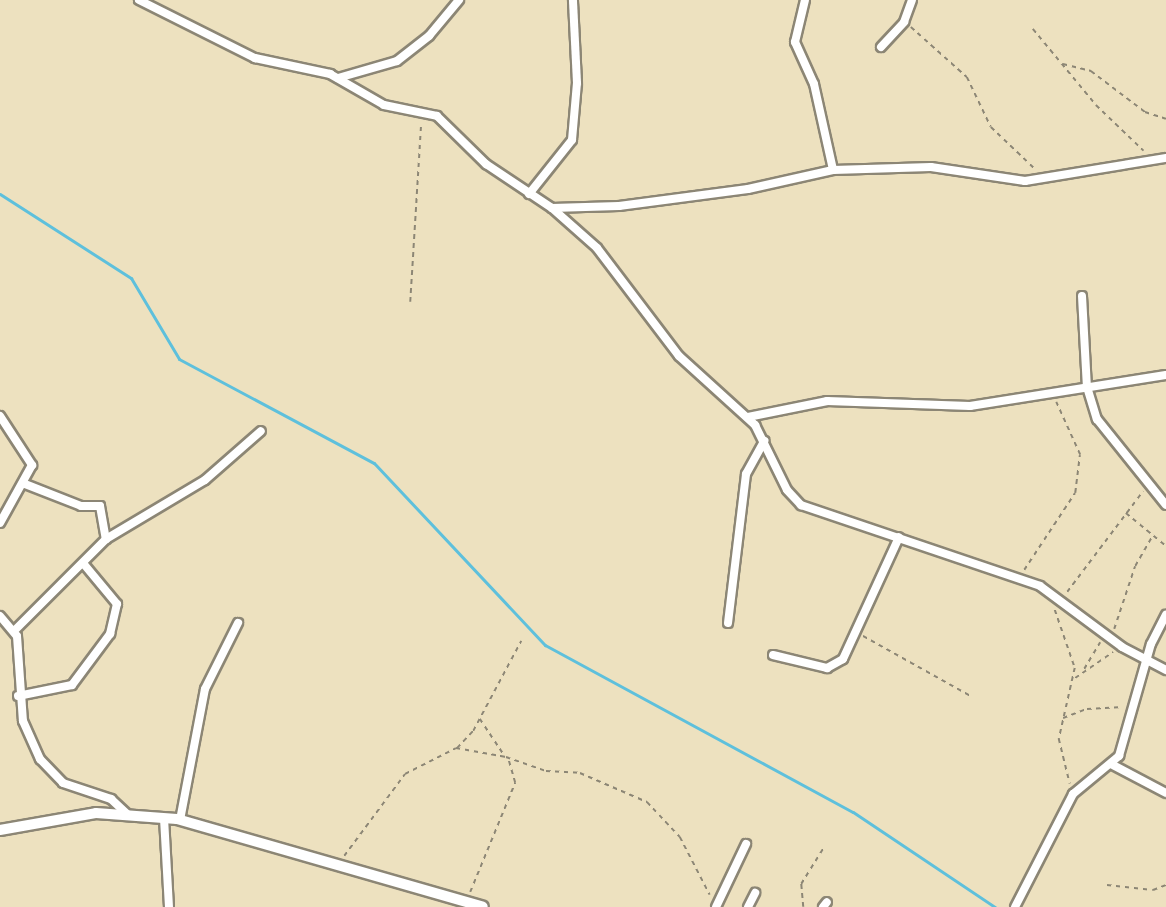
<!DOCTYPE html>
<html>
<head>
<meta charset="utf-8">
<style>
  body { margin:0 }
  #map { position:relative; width:1166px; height:907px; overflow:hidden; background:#ede1bf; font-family:Pangolin,sans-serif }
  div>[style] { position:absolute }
  .stream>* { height:3px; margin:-1.5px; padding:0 1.5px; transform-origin:1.5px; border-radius:1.5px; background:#5ec0dc }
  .path>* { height:1.5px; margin-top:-0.75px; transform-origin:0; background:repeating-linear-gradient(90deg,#8c8675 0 4.5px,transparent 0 9px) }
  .roads { filter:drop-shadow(2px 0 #8c8675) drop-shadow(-2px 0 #8c8675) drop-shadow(0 2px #8c8675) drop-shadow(0 -2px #8c8675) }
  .minor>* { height:8px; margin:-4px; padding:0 4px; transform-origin:4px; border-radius:4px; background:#fff }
  .tertiary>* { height:10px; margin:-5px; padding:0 5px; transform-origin:5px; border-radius:5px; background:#fff }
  span { translate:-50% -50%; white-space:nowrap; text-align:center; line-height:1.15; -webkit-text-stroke:4.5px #fcf5e5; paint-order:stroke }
</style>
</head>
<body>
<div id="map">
  <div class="stream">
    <div style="left:0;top:194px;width:156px;rotate:32.7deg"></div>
    <div style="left:131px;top:278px;width:94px;rotate:59.3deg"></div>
    <div style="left:179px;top:359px;width:221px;rotate:28.1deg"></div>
    <div style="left:374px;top:463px;width:250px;rotate:46.8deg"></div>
    <div style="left:545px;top:645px;width:350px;rotate:28.5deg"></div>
    <div style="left:853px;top:812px;width:171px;rotate:33.8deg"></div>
  </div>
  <div class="path">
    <div style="left:911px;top:27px;width:75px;rotate:41.8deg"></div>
    <div style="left:967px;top:77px;width:55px;rotate:64.4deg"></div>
    <div style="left:991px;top:127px;width:62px;rotate:43.7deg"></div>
    <div style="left:1033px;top:29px;width:99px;rotate:50.3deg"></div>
    <div style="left:1096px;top:105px;width:66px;rotate:43.8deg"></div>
    <div style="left:1063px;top:64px;width:29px;rotate:14deg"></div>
    <div style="left:1091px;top:71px;width:68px;rotate:37.2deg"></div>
    <div style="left:1145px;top:112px;width:22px;rotate:18deg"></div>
    <div style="left:410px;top:302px;width:178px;rotate:-86.5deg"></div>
    <div style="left:1126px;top:513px;width:52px;rotate:39.5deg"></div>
    <div style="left:1024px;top:570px;width:92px;rotate:-56.5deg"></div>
    <div style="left:1075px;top:493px;width:38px;rotate:-83deg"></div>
    <div style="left:1080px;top:455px;width:58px;rotate:-114.4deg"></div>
    <div style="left:1067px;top:592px;width:126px;rotate:-53deg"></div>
    <div style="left:1055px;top:610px;width:61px;rotate:71deg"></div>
    <div style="left:1075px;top:668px;width:73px;rotate:102.7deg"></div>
    <div style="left:1059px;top:739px;width:46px;rotate:76.3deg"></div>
    <div style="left:1114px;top:629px;width:66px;rotate:-71.6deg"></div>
    <div style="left:1135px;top:566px;width:36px;rotate:-60deg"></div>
    <div style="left:863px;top:636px;width:124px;rotate:29.1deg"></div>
    <div style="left:1084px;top:669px;width:31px;rotate:-59deg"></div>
    <div style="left:1075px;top:678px;width:46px;rotate:-34.4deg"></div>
    <div style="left:1063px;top:718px;width:26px;rotate:-21deg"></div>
    <div style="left:1087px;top:709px;width:36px;rotate:-3deg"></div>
    <div style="left:480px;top:719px;width:43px;rotate:56.3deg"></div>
    <div style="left:457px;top:748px;width:23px;rotate:-47deg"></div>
    <div style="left:473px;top:731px;width:102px;rotate:-61.9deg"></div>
    <div style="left:344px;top:856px;width:102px;rotate:-53.4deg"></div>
    <div style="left:405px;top:774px;width:57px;rotate:-27deg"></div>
    <div style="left:456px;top:748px;width:51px;rotate:10.2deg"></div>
    <div style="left:506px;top:757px;width:42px;rotate:19.3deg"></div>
    <div style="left:546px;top:771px;width:34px;rotate:3deg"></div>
    <div style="left:580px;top:773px;width:73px;rotate:23.4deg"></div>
    <div style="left:647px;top:802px;width:48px;rotate:46.7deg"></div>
    <div style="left:680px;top:837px;width:65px;rotate:62.7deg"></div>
    <div style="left:1107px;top:885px;width:46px;rotate:6.2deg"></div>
    <div style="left:1153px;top:890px;width:14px;rotate:-21deg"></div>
    <div style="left:470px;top:892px;width:118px;rotate:-67.6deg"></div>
    <div style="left:515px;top:783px;width:26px;rotate:-106deg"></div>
    <div style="left:803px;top:907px;width:23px;rotate:-95deg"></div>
    <div style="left:801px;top:884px;width:44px;rotate:-58.1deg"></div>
  </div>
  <div class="roads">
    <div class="minor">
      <div style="left:139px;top:0;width:130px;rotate:26.6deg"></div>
      <div style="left:255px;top:58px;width:77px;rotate:12deg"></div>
      <div style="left:330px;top:74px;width:62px;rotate:29.9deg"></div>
      <div style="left:384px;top:105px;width:54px;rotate:11.7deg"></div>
      <div style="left:437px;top:116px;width:69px;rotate:44.4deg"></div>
      <div style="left:486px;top:164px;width:79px;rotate:33.7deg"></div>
      <div style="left:552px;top:208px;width:60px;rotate:41.6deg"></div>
      <div style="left:597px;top:248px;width:136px;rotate:52.8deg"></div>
      <div style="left:679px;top:356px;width:103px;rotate:42.2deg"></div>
      <div style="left:755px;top:425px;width:72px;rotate:63.8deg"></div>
      <div style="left:787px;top:490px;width:21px;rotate:47deg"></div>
      <div style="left:801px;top:505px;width:252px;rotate:18.7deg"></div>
      <div style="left:1040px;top:586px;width:102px;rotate:36.6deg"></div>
      <div style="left:1122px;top:647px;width:50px;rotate:27.6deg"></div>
      <div style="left:805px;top:0;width:43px;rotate:103.4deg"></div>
      <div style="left:795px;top:42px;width:46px;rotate:65.7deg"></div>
      <div style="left:814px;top:84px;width:88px;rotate:77.5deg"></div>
      <div style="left:881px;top:47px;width:34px;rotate:-47deg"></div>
      <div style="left:904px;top:22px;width:23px;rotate:-70deg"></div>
      <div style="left:338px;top:78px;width:61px;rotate:-16.1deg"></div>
      <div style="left:397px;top:61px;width:41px;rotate:-38deg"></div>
      <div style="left:429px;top:36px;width:47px;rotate:-50.2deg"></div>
      <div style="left:529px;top:194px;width:69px;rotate:-51.5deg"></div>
      <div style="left:572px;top:140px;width:57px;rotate:-85deg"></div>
      <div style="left:577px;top:83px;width:83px;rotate:-92.8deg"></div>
      <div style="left:552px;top:208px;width:67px;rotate:-1.7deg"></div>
      <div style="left:619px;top:206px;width:130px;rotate:-7.5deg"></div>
      <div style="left:748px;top:189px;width:87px;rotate:-12.6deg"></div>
      <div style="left:833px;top:170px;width:98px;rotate:-1.8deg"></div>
      <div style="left:931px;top:167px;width:95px;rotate:8.5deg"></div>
      <div style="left:1025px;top:181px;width:143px;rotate:-9.3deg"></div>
      <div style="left:1082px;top:296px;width:91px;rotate:86.9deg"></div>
      <div style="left:1087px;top:387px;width:34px;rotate:73deg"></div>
      <div style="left:1097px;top:419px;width:110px;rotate:51.3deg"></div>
      <div style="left:0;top:416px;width:59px;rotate:56.9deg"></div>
      <div style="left:32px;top:465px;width:66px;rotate:118.9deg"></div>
      <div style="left:748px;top:417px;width:81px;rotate:-11.4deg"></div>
      <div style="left:827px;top:401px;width:143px;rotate:2deg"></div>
      <div style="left:970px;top:406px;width:198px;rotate:-9deg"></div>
      <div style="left:25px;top:484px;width:60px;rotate:21.4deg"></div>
      <div style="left:81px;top:506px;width:19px"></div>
      <div style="left:100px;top:506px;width:34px;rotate:80deg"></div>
      <div style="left:0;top:616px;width:26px;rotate:50deg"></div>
      <div style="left:17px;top:636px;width:85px;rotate:86deg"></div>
      <div style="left:23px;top:721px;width:42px;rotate:65.9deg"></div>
      <div style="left:40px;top:759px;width:33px;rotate:46deg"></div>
      <div style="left:63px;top:783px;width:51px;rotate:18.4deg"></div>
      <div style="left:111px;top:799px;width:22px;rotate:43deg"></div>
      <div style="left:728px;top:623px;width:150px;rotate:-83.1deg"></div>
      <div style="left:746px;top:474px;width:38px;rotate:-61deg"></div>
      <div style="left:14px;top:631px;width:130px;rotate:-45deg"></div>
      <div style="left:106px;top:539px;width:115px;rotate:-30.8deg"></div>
      <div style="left:205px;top:480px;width:74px;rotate:-41.2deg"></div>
      <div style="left:773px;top:655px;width:56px;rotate:13.5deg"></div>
      <div style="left:827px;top:668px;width:18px;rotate:-29deg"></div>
      <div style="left:843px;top:659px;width:134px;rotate:-65.3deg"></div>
      <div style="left:18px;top:696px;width:55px;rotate:-11.5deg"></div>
      <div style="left:72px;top:685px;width:64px;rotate:-53.3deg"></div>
      <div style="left:110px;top:634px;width:31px;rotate:-77deg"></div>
      <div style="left:117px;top:604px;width:53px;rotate:-129.7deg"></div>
      <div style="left:1111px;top:764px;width:62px;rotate:27.8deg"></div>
      <div style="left:164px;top:818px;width:89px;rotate:86.8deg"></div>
      <div style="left:180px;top:820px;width:133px;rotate:-79.2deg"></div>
      <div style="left:205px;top:689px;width:74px;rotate:-63.4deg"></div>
      <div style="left:716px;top:907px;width:70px;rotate:-64.5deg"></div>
      <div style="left:748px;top:907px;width:16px;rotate:-63deg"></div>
      <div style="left:823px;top:907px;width:6px;rotate:-51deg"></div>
      <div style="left:1015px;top:907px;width:127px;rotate:-62.8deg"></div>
      <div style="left:1073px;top:794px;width:60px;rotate:-39.6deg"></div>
      <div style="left:1119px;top:756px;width:116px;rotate:-74.1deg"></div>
      <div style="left:1151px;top:644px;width:33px;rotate:-63deg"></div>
    </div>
    <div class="tertiary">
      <div style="left:0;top:830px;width:97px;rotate:-10deg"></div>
      <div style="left:96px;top:813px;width:81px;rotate:4.2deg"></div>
      <div style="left:177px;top:819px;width:318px;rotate:16deg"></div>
    </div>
  </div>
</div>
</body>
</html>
